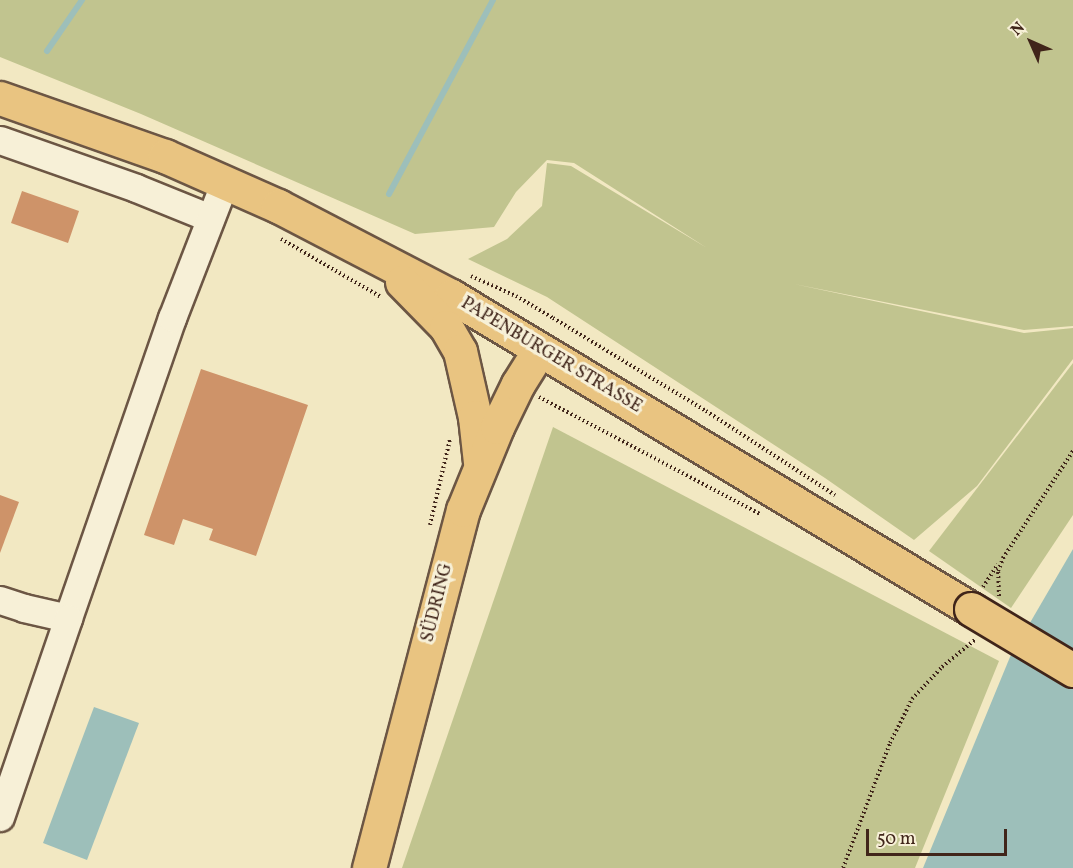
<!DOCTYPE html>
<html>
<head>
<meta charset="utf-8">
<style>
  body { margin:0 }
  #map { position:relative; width:1073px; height:868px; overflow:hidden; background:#f2e8c2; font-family:Vollkorn,serif }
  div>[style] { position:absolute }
  .green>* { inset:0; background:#c1c48f }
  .water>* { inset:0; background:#9dbfba }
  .stream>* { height:6px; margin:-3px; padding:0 3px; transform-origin:3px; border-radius:3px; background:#9dbfba }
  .building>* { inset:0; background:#ce9369 }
  .path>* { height:4px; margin-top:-2px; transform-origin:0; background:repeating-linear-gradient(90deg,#40251a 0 1.5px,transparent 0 4.5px) }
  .roads { filter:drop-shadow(2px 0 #6c5644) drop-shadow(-2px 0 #6c5644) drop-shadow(0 2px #6c5644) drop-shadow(0 -2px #6c5644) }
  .minor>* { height:27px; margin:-13.5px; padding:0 13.5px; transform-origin:13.5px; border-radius:13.5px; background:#f7f0d7 }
  .major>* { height:33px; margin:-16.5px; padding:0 16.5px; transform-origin:16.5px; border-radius:16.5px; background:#e9c481 }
  .bridges { filter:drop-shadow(2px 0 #40251a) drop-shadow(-2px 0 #40251a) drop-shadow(0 2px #40251a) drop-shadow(0 -2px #40251a) }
  .major-bridge>* { height:33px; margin:-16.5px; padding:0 16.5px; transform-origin:16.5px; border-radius:16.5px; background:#e9c481 }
  span { translate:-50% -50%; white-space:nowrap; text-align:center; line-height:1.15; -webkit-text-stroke:6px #f7f0d7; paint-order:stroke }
  .street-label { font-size:18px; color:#40251a }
  .north { position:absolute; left:1001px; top:12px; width:60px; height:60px; -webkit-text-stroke:4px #f7f0d7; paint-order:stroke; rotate:315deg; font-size:16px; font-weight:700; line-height:24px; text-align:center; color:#40251a }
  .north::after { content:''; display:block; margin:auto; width:21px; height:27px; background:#40251a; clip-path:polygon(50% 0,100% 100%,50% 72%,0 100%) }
  .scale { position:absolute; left:866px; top:829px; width:141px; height:27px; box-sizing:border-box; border:3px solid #40251a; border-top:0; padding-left:8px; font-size:18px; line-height:21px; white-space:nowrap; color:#40251a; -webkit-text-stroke:4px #f7f0d7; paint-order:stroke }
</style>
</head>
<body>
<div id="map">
  <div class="green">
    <div style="clip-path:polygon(0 0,1073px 0,1073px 326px,1024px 330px,794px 284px,1024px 333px,1073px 328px,1073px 359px,977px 486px,914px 540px,825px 478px,547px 297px,468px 259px,507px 239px,542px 206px,547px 163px,571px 166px,707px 248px,574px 163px,547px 160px,516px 192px,494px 227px,415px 234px,141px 114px,0 57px)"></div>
    <div style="clip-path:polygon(1073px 363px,1073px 515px,1011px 608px,929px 551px)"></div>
    <div style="clip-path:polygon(553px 427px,999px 661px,915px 868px,402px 868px)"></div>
  </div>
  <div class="water">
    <div style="clip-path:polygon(1073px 549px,1073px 868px,923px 868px,1010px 657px)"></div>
    <div style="clip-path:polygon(94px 707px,139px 723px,87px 860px,43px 843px)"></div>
  </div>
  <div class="stream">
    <div style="left:47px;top:51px;width:62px;rotate:-55.5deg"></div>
    <div style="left:389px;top:194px;width:220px;rotate:-61.8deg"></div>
  </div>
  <div class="building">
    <div style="clip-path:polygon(22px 191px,79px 211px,68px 243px,11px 223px)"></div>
    <div style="clip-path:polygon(201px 369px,308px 405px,256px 556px,209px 540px,213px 529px,183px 519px,174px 545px,144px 535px)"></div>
    <div style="clip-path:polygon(0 495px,19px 502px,0 553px)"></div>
  </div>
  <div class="path">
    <div style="left:281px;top:239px;width:116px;rotate:30.1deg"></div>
    <div style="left:471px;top:276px;width:49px;rotate:24deg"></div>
    <div style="left:516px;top:296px;width:43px;rotate:30.7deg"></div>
    <div style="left:553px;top:318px;width:179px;rotate:31.3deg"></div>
    <div style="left:706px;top:411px;width:154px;rotate:33.1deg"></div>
    <div style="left:539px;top:397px;width:250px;rotate:27.9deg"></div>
    <div style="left:430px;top:525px;width:88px;rotate:-76.9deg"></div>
    <div style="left:1003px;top:558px;width:128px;rotate:-56.8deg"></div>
    <div style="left:983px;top:587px;width:27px;rotate:-57deg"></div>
    <div style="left:999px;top:596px;width:25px;rotate:-92deg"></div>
    <div style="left:998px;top:571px;width:16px;rotate:-68deg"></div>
    <div style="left:843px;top:868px;width:134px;rotate:-69.4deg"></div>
    <div style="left:890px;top:743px;width:49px;rotate:-63.4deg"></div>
    <div style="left:912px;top:699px;width:44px;rotate:-46.8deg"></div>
    <div style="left:942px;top:667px;width:44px;rotate:-39.5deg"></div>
  </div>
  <div class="roads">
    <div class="minor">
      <div style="left:0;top:140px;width:144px;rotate:19.4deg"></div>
      <div style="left:136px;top:188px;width:80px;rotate:22.1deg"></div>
      <div style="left:0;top:600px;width:25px;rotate:18deg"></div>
      <div style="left:24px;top:608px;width:45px;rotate:12.8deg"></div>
      <div style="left:68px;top:618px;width:318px;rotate:-70.9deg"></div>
      <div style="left:172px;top:318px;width:144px;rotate:-68.8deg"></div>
      <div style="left:0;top:817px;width:210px;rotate:-71.1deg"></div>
    </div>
    <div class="major">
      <div style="left:0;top:98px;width:175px;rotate:19.4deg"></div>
      <div style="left:165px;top:156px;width:124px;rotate:23.9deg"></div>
      <div style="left:278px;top:206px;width:195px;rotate:27.5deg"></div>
      <div style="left:451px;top:296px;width:607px;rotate:31.04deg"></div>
      <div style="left:402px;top:282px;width:63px;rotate:45.6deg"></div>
      <div style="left:446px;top:327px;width:28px;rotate:60deg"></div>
      <div style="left:460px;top:351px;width:68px;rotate:77.2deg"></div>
      <div style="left:475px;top:417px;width:45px;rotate:83.7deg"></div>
      <div style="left:369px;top:868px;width:370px;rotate:-75.3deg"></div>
      <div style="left:463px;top:510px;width:90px;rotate:-67.7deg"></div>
      <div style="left:497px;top:427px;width:48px;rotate:-64deg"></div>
      <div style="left:518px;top:384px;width:39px;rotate:-58deg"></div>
    </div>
  </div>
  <div class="bridges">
    <div class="major-bridge">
      <div style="left:971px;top:609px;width:119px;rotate:30.9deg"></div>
    </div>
  </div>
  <div class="street-label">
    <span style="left:551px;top:356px;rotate:31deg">PAPENBURGER STRASSE</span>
    <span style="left:438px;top:603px;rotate:-76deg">SÜDRING</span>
  </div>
  <div class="north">N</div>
  <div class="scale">50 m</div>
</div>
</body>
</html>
